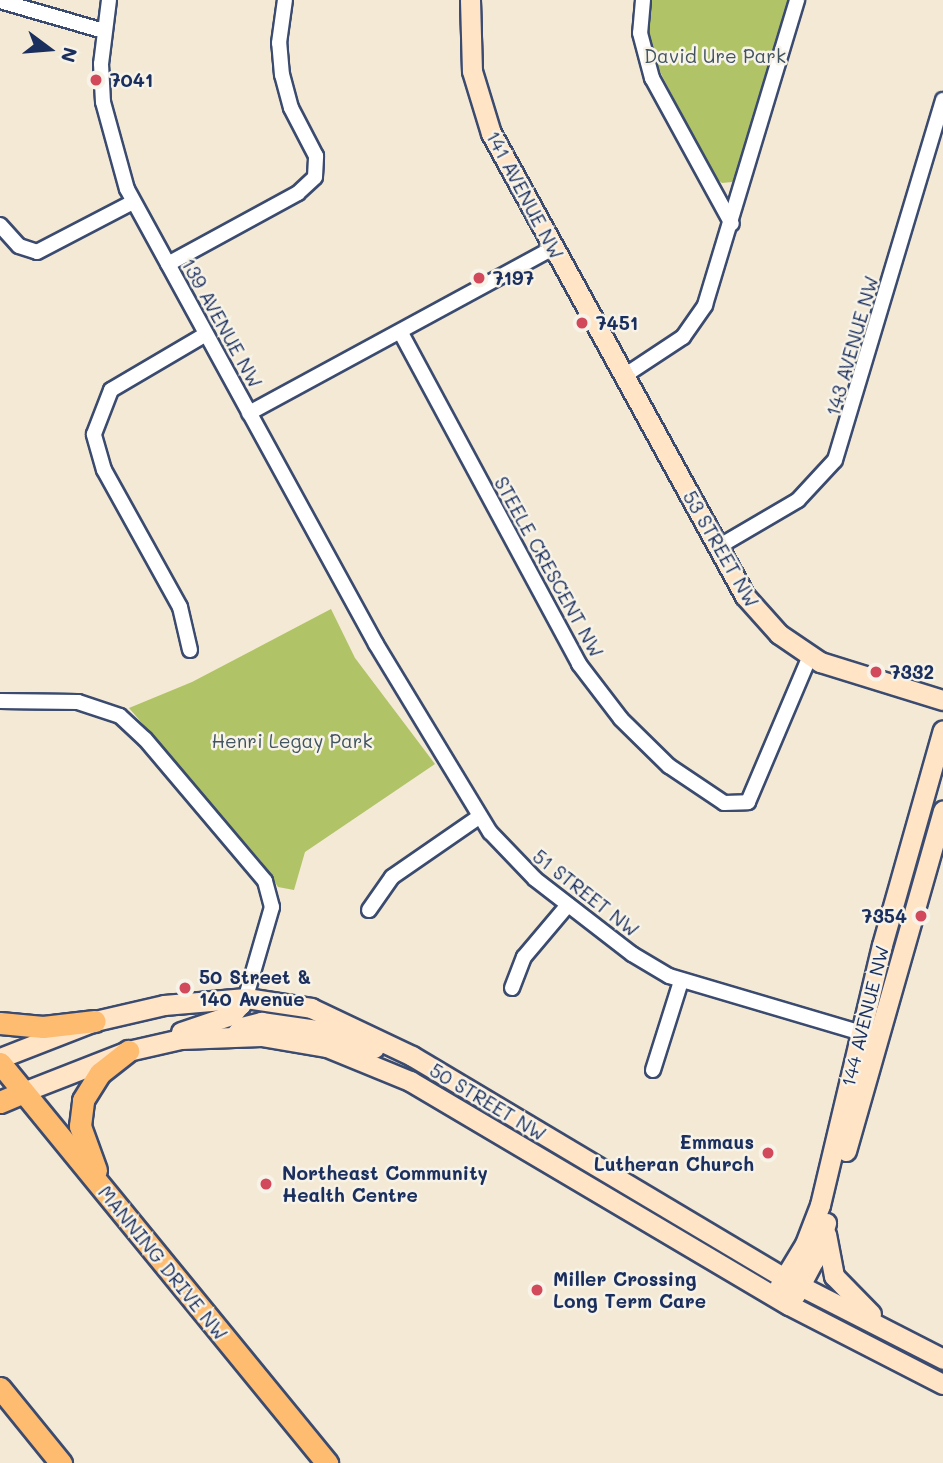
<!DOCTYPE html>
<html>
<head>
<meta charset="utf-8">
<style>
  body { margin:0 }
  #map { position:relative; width:943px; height:1463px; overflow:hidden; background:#f3e9d4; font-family:Mali,sans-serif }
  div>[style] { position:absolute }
  .green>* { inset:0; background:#b0c366 }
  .roads { filter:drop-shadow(2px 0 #3b4b70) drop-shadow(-2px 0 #3b4b70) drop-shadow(0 2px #3b4b70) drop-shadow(0 -2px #3b4b70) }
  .street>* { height:14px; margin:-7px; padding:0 7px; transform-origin:7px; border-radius:7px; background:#fff }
  .secondary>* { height:19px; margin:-9.5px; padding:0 9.5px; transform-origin:9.5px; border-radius:9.5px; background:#ffe4c6 }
  .primary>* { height:21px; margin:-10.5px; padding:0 10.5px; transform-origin:10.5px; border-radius:10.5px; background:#febc70 }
  .dots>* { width:19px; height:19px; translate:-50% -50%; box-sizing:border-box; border:4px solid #f7f3e8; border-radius:50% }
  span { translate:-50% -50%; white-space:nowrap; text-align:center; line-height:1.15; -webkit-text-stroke:5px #f7f3e8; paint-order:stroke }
  .park-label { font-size:19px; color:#405460 }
  .poi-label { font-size:19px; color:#1b2f5e; font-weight:700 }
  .left { translate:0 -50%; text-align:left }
  .right { translate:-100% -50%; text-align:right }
  .street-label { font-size:19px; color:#1b2f5e }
  .north { position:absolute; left:14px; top:14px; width:70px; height:70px; -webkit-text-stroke:5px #f7f3e8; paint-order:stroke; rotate:106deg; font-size:19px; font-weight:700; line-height:28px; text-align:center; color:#1b2f5e }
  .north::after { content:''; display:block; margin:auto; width:24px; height:32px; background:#1b2f5e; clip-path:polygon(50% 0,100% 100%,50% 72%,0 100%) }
</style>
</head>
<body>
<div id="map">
  <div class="green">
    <div style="clip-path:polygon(651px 0,789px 0,738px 176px,732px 182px,722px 183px,714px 177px,651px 54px,648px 30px)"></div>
    <div style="clip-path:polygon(331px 609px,355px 658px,435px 764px,305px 852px,294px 890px,278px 887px,261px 861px,129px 708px,192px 682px)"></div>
  </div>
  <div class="roads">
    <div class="street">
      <div style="left:109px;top:0;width:64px;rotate:97.1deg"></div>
      <div style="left:101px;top:64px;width:38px;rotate:87deg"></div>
      <div style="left:103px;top:102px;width:90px;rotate:74.6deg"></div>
      <div style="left:127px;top:189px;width:519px;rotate:61.31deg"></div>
      <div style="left:376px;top:644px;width:220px;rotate:58.8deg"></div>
      <div style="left:490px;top:832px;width:65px;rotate:46.2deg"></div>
      <div style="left:535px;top:879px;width:123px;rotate:37.7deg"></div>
      <div style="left:632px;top:954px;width:43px;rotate:30.7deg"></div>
      <div style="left:669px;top:976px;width:208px;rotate:16.5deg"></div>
      <div style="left:643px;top:0;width:33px;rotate:95deg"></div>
      <div style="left:640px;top:33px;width:47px;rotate:75.1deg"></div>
      <div style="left:652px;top:78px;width:166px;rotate:61.3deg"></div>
      <div style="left:0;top:1px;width:108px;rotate:16.1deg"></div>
      <div style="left:0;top:225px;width:28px;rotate:48deg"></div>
      <div style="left:19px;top:246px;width:19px;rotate:18deg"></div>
      <div style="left:37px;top:252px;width:108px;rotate:-27.5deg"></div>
      <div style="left:168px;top:264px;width:148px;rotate:-28.6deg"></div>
      <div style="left:298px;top:193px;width:23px;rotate:-43deg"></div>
      <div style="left:315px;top:177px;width:21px;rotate:-87deg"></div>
      <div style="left:316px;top:156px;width:54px;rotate:-117.5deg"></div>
      <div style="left:291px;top:108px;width:34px;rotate:-105deg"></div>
      <div style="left:282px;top:75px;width:32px;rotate:-95deg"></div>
      <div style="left:279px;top:43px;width:43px;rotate:-82.1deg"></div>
      <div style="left:401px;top:333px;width:376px;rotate:61.7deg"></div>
      <div style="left:579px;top:664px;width:69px;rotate:52.6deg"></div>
      <div style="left:621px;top:719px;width:67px;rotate:44.4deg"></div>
      <div style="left:669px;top:766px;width:66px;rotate:33.9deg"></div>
      <div style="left:724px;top:803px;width:24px;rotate:-2deg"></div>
      <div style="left:748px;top:802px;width:159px;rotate:-67deg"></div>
      <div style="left:624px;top:376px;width:71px;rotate:-33.5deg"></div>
      <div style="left:683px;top:337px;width:39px;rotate:-55deg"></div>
      <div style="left:705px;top:305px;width:319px;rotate:-73.2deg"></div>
      <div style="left:249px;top:413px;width:346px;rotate:-28.5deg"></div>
      <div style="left:718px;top:547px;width:93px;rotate:-30.4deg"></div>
      <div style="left:798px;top:500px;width:54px;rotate:-47.2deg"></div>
      <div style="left:835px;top:460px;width:376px;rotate:-73.3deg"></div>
      <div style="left:190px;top:650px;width:44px;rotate:-103.1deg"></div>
      <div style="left:180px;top:607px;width:157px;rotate:-119deg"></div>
      <div style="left:104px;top:470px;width:37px;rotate:-106deg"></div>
      <div style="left:94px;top:434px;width:47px;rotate:-68.9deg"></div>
      <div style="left:111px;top:390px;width:110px;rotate:-30.5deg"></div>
      <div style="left:0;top:701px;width:78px;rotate:0.7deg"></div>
      <div style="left:78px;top:702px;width:44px;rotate:18.4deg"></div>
      <div style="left:120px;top:716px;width:34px;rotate:43deg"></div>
      <div style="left:145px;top:739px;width:186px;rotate:49.8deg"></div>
      <div style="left:265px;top:881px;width:27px;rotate:75deg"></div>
      <div style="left:272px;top:907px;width:104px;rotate:106.2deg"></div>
      <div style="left:369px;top:910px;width:40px;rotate:-55.1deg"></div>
      <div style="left:392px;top:877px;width:106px;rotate:-34.6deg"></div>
      <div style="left:512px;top:988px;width:33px;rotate:-69deg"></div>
      <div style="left:524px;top:957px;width:68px;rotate:-49.8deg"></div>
      <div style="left:653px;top:1070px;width:93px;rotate:-72.5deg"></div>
    </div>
    <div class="secondary">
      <div style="left:470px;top:0;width:71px;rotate:88.4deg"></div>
      <div style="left:472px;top:71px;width:65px;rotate:73deg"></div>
      <div style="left:491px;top:133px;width:528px;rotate:61.25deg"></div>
      <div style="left:745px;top:596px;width:51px;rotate:48.2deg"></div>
      <div style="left:779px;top:634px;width:50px;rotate:34.3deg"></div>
      <div style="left:820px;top:662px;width:129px;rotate:17.2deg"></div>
      <div style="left:181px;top:1032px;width:53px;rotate:-18.8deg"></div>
      <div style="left:231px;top:1015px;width:23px;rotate:-49deg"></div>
      <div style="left:235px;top:1035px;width:11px;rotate:-49deg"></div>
      <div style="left:242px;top:1027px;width:20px;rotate:-15deg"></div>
      <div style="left:261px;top:1022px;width:65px;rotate:8deg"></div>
      <div style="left:325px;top:1031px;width:52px;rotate:19.1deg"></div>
      <div style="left:0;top:1058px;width:102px;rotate:-21.3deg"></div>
      <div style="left:95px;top:1021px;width:71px;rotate:-13.1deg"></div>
      <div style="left:164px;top:1005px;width:82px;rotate:-4.9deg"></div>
      <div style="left:246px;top:998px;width:66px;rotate:8.7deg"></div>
      <div style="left:311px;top:1008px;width:112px;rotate:25.4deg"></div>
      <div style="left:412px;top:1056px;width:434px;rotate:30.8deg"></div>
      <div style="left:785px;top:1278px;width:178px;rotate:27.1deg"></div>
      <div style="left:23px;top:1092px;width:113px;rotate:-21.3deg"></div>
      <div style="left:128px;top:1051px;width:54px;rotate:-12.8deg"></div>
      <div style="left:181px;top:1039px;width:80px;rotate:-2.1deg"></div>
      <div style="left:261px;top:1036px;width:67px;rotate:9.5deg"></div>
      <div style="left:327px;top:1047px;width:90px;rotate:22.3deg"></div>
      <div style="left:410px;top:1081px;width:440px;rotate:30.6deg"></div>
      <div style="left:789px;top:1305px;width:173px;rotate:27.2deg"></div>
      <div style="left:846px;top:1151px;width:354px;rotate:-74.1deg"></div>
      <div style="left:826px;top:1234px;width:43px;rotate:79.2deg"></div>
      <div style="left:834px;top:1276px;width:53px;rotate:45.8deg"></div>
      <div style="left:779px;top:1287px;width:50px;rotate:-58.8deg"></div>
      <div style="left:805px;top:1244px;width:42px;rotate:-69deg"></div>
      <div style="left:820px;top:1205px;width:267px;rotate:-76.6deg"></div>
      <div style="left:882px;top:945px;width:223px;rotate:-74.2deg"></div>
      <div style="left:795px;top:1295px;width:40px;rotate:-62deg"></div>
      <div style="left:814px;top:1260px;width:39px;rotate:-72deg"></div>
    </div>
    <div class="primary">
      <div style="left:0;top:1023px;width:43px;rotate:5.3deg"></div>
      <div style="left:43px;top:1027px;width:52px;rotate:-6.6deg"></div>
      <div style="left:0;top:1063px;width:517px;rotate:50.73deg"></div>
      <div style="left:0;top:1102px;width:25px;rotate:-23deg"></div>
      <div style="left:96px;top:1170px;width:47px;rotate:-110deg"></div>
      <div style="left:80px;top:1126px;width:26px;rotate:-83deg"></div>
      <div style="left:83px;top:1100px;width:32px;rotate:-58deg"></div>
      <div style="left:100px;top:1073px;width:36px;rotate:-38deg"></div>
      <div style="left:0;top:1388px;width:97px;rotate:50.9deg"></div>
    </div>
  </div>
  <div class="dots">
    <div style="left:96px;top:80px;background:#d1495b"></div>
    <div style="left:479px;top:278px;background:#d1495b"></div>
    <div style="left:582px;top:323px;background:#d1495b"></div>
    <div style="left:876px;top:672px;background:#d1495b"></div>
    <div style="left:921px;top:916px;background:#d1495b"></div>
    <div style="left:185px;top:988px;background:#d1495b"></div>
    <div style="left:768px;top:1153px;background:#d1495b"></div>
    <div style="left:266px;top:1184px;background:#d1495b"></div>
    <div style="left:537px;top:1290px;background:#d1495b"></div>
  </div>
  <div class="park-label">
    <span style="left:715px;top:56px">David Ure Park</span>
    <span style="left:292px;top:741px">Henri Legay Park</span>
  </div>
  <div class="poi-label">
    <span class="left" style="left:110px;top:80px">7041</span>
    <span class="left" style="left:493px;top:278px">7197</span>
    <span class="left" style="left:596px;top:323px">7451</span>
    <span class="left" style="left:890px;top:672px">7332</span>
    <span class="right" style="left:907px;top:916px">7354</span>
    <span class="left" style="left:199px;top:988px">50 Street &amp;<br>140 Avenue</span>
    <span class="right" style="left:754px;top:1153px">Emmaus<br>Lutheran Church</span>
    <span class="left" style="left:282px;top:1184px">Northeast Community<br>Health Centre</span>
    <span class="left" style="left:553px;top:1290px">Miller Crossing<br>Long Term Care</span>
  </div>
  <div class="street-label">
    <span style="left:525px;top:195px;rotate:62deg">141 AVENUE NW</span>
    <span style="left:222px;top:323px;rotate:61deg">139 AVENUE NW</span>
    <span style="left:852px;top:346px;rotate:-74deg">143 AVENUE NW</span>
    <span style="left:721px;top:549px;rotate:60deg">53 STREET NW</span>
    <span style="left:549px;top:567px;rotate:61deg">STEELE CRESCENT NW</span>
    <span style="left:586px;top:893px;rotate:38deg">51 STREET NW</span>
    <span style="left:865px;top:1016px;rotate:-76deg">144 AVENUE NW</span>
    <span style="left:488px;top:1102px;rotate:31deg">50 STREET NW</span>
    <span style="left:163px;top:1263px;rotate:51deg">MANNING DRIVE NW</span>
  </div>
  <div class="north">N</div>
</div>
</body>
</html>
